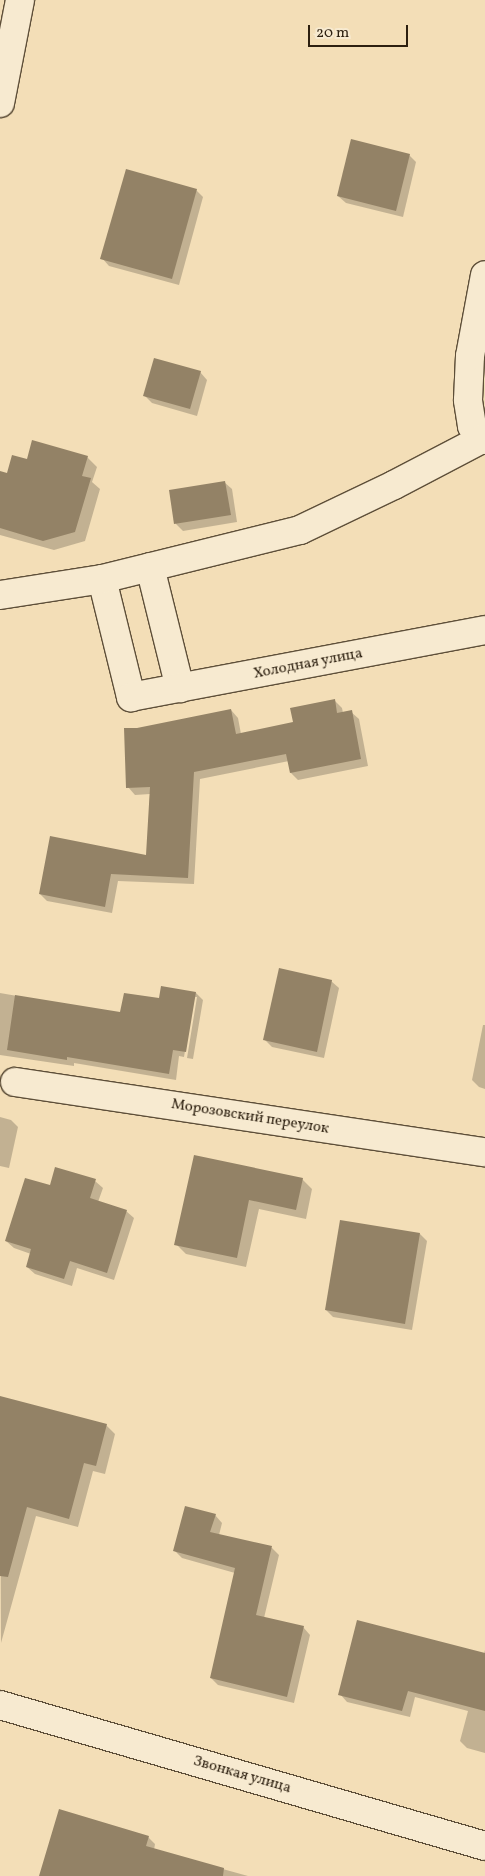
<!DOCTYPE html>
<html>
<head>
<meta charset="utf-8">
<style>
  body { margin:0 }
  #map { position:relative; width:485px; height:1876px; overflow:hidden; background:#f3deb7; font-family:Vollkorn,serif }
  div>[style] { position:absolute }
  .shadow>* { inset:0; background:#0003 }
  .building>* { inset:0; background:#938266 }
  .roads { filter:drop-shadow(1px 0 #5e4f39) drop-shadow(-1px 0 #5e4f39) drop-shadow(0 1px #5e4f39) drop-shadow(0 -1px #5e4f39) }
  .minor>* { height:28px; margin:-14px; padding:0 14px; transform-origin:14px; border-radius:14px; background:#f7ead0 }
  span { translate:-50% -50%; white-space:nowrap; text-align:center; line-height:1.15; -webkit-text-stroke:4px #f7ead0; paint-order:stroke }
  .street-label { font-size:15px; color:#2c1f0f }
  .scale { position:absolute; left:308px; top:25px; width:100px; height:22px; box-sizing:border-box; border:2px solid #2c1f0f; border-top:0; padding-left:6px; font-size:15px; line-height:18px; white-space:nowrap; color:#2c1f0f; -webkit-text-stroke:4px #f7ead0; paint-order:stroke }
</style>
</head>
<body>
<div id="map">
  <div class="shadow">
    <div style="clip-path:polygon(409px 155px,416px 162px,403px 217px,346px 203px,338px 196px)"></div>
    <div style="clip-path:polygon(196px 190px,203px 197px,179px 285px,109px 266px,102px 258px)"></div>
    <div style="clip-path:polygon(200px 372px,207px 380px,197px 416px,152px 403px,145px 396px)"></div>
    <div style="clip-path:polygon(87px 457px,97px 467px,92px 482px,100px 489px,85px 541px,54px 550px,0 535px,0 472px,8px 474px,28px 460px)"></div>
    <div style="clip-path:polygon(224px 482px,232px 489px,237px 522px,183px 531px,176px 524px,170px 491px)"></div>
    <div style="clip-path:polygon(334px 700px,342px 708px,343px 713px,351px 712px,359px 719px,368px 766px,298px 780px,291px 773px,289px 761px,200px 779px,194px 884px,118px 881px,112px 913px,47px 901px,40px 894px,147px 856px,150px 794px,135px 795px,128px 787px,137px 729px,231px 710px,238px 718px,241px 734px,294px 723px)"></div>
    <div style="clip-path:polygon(331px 981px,339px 988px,324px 1058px,272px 1047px,264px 1039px)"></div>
    <div style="clip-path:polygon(0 993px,121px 1014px,160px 999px,196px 993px,203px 1000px,193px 1059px,187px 1058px,197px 997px,194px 997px,184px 1057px,179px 1056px,176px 1080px,74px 1063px,74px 1066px,0 1055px)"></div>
    <div style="clip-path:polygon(483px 1025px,485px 1025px,485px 1089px,479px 1087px,472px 1080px)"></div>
    <div style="clip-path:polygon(0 1117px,11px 1120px,18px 1127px,9px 1168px,0 1166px)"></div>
    <div style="clip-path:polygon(195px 1156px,302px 1179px,312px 1189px,306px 1219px,259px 1209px,246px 1267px,186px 1254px,176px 1244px)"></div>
    <div style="clip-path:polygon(95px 1181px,103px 1188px,98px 1202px,126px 1211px,134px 1218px,114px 1280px,77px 1268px,72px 1286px,35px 1274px,27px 1267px,31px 1254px,14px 1248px,6px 1241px,51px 1187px)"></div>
    <div style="clip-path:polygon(341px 1221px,420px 1234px,427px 1241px,412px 1330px,333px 1317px,326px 1310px)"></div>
    <div style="clip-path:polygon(0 1397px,106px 1425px,115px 1434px,105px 1474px,93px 1471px,78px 1527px,36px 1516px,1px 1643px)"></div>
    <div style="clip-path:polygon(215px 1515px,222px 1523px,219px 1535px,272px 1548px,279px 1555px,264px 1618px,303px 1627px,310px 1635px,294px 1703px,218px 1685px,211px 1678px,235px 1573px,182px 1558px,175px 1551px)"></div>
    <div style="clip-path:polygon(485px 1650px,485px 1753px,467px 1748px,460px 1741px,468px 1711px,415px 1697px,410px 1717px,347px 1702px,340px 1694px,484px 1654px)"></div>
    <div style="clip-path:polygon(148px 1837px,155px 1844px,154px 1850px,248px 1876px,41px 1876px)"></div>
  </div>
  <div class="building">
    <div style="clip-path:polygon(351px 139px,410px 154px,396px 211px,337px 196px)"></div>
    <div style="clip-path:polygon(126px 169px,197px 189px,172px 279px,100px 259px)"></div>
    <div style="clip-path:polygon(154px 358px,201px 371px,190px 409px,143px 396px)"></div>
    <div style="clip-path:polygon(32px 440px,88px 456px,82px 476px,91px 478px,75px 532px,43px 541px,0 528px,0 471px,7px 473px,12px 455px,27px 459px)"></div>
    <div style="clip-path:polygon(225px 481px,231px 515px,174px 524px,169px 490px)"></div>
    <div style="clip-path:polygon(335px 699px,337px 713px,352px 710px,361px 759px,290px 773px,286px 754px,194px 772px,188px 878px,111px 874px,105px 907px,39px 894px,50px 836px,146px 855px,150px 787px,126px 788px,124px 728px,137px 728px,231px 709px,236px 734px,293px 722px,290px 708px)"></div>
    <div style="clip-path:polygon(279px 968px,332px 980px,317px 1052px,263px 1040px)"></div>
    <div style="clip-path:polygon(161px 986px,196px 992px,186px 1052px,173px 1050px,169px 1074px,67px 1057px,67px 1060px,7px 1050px,15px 995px,120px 1012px,124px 993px,159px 998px)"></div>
    <div style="clip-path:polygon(194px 1155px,303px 1178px,296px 1210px,249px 1200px,237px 1258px,174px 1245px)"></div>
    <div style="clip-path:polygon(55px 1167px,96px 1179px,90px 1198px,127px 1210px,107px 1273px,70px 1261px,64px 1279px,26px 1267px,31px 1249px,5px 1241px,25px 1178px,50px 1185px)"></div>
    <div style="clip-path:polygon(340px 1220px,420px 1233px,405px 1324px,325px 1310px)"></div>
    <div style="clip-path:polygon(0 1396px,107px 1424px,96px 1466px,84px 1463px,69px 1519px,27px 1507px,8px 1577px,0 1576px)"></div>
    <div style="clip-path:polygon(185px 1506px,216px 1514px,210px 1532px,272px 1546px,256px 1615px,304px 1626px,287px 1697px,210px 1678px,235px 1568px,173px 1551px)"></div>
    <div style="clip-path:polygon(357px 1620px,485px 1653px,485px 1711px,408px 1691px,402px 1711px,338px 1695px)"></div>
    <div style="clip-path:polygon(59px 1809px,149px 1836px,146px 1846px,224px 1868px,223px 1876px,39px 1876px)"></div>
  </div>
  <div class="roads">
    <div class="minor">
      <div style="left:0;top:103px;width:105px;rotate:-79deg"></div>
      <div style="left:482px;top:439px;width:16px;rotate:-128deg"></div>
      <div style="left:472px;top:426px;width:26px;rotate:-99deg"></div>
      <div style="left:468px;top:400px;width:44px;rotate:-87.4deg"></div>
      <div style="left:470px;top:356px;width:82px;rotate:-79.5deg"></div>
      <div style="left:150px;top:567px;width:125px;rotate:76.1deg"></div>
      <div style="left:102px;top:579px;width:122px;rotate:76.2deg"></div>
      <div style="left:131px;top:697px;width:360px;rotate:-10.7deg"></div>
      <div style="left:0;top:595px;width:103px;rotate:-8.9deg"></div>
      <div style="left:102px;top:579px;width:204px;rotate:-13.9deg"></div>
      <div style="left:300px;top:530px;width:104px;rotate:-25.6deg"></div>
      <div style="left:394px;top:485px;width:99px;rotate:-27.6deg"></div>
      <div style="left:482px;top:439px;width:3px;rotate:18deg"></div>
      <div style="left:15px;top:1082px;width:475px;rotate:8.5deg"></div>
      <div style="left:0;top:1705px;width:505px;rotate:16.21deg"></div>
    </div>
  </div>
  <div class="street-label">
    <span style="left:308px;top:664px;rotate:-11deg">Холодная улица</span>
    <span style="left:250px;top:1117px;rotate:9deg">Морозовский переулок</span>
    <span style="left:242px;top:1775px;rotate:16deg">Звонкая улица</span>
  </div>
  <div class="scale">20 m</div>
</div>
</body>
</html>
